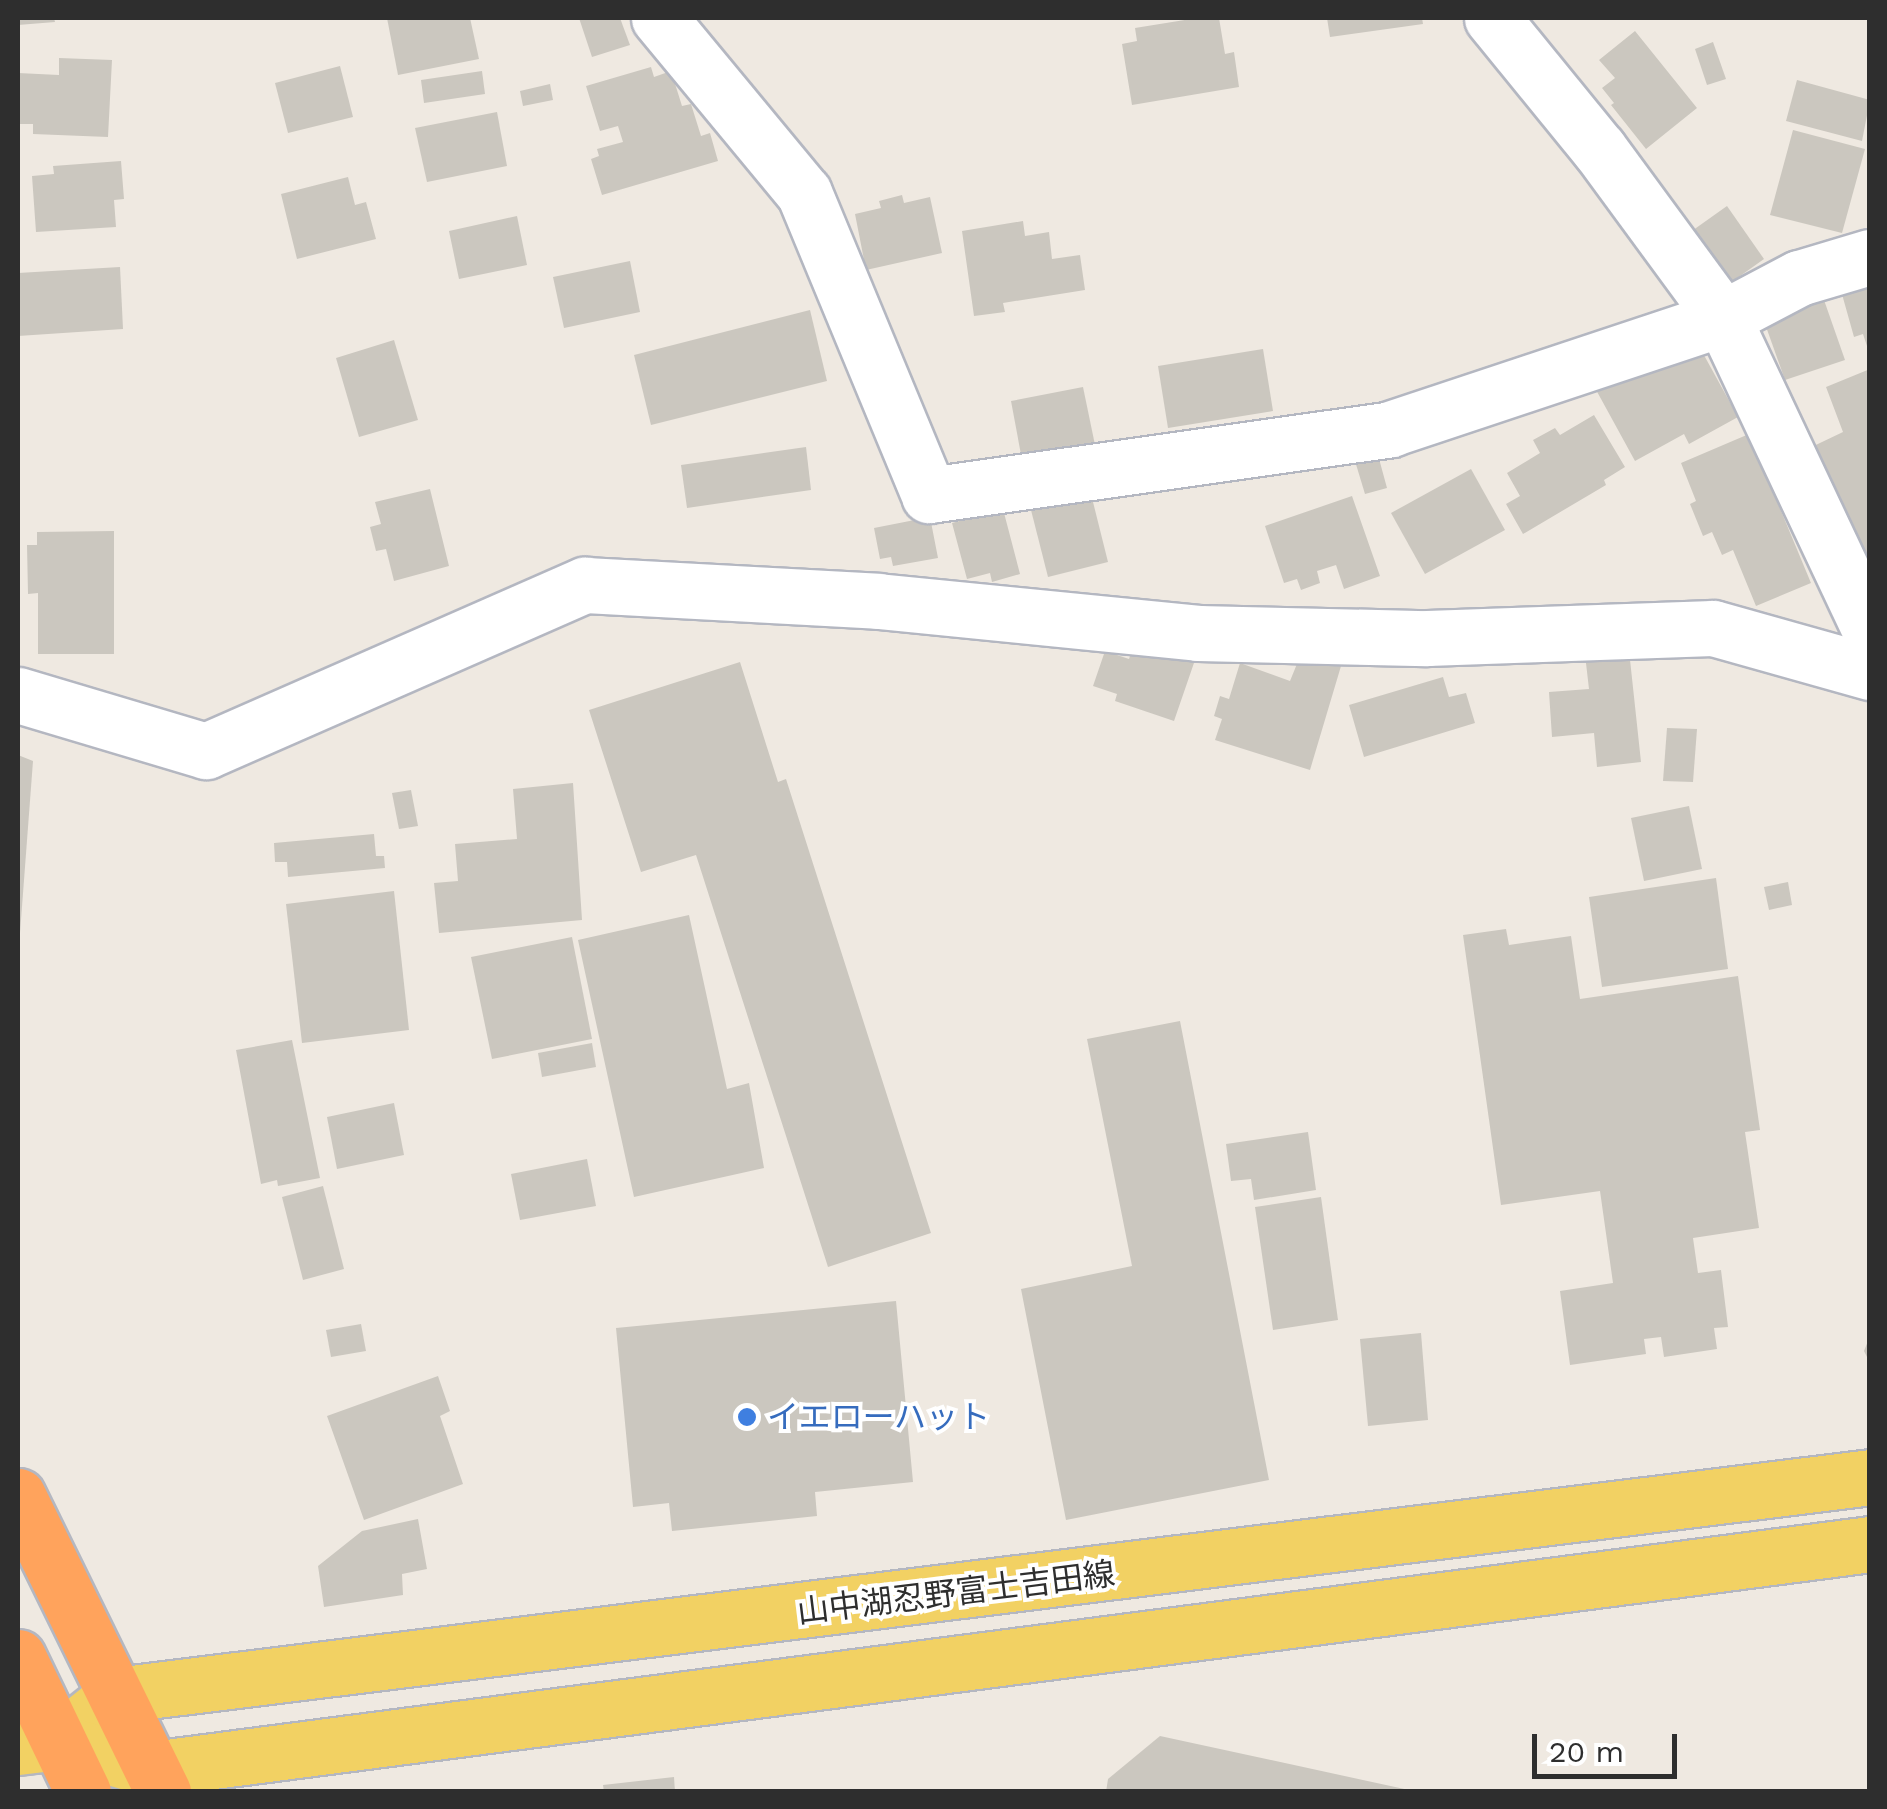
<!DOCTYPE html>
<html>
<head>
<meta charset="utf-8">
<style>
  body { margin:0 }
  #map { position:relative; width:1887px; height:1809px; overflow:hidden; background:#efe9e1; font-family:"Work Sans","Noto Sans JP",sans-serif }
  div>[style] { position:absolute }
  .building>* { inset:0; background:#cbc7bf }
  .roads { filter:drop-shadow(2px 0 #b4b7c1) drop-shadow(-2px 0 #b4b7c1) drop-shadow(0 2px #b4b7c1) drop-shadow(0 -2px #b4b7c1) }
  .minor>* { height:55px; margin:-27.5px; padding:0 27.5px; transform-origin:27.5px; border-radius:27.5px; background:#fff }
  .major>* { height:55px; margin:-27.5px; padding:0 27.5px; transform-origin:27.5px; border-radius:27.5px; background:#f2d163 }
  .highway>* { height:55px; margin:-27.5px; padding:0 27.5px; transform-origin:27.5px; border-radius:27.5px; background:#ffa35c }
  .dots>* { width:28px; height:28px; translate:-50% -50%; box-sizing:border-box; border:5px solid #fff; border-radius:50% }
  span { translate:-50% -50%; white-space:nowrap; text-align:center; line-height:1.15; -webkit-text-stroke:8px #fff; paint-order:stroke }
  .shop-label { font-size:32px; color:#366cbe }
  .left { translate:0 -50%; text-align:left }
  .street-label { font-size:32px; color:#2e2e2e }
  .frame { position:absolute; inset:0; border:20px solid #2e2e2e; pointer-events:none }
  .scale { position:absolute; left:1532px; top:1734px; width:145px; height:45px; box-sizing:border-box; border:5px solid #2e2e2e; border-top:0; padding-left:12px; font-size:30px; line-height:35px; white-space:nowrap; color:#2e2e2e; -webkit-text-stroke:8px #fff; paint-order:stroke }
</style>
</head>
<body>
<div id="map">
  <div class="building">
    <div style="clip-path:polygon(18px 18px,54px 18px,55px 22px,18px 25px)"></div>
    <div style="clip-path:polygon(387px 18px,470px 18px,479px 59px,398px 75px)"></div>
    <div style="clip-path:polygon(579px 18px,620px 18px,630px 45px,592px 57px)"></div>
    <div style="clip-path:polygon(1197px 18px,1219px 18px,1225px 54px,1234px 52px,1239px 87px,1132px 105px,1122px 44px,1137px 41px,1135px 28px)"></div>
    <div style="clip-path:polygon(1327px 18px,1422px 18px,1423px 24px,1330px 37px)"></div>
    <div style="clip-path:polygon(1635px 31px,1697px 108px,1646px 149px,1611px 105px,1614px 103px,1602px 88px,1615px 78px,1599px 60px)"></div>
    <div style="clip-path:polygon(1713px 42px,1726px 79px,1707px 85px,1695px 49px)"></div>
    <div style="clip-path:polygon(59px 58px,112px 60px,108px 137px,33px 134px,33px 124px,18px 124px,18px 73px,59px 75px)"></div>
    <div style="clip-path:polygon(340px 66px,353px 117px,288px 133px,275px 83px)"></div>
    <div style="clip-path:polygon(651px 67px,654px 77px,671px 71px,682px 106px,691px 104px,701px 136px,710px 133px,718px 161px,602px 195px,591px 159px,599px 156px,597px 149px,623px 142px,618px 126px,600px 131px,586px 86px)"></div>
    <div style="clip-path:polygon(482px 71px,485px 94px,424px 103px,421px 80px)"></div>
    <div style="clip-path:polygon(1797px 80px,1870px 100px,1862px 141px,1786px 121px)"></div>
    <div style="clip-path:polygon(550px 84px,553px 100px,523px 106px,520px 91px)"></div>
    <div style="clip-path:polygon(497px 112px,507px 166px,427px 182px,415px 128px)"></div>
    <div style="clip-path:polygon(1793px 130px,1865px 149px,1842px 233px,1770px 215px)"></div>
    <div style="clip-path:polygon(121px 161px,124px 199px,114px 200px,116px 227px,36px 232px,32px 176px,54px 174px,53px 166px)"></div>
    <div style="clip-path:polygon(348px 177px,355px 205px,366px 202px,376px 239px,297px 259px,281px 194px)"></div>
    <div style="clip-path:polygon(902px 195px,904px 203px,930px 197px,942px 253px,866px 270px,855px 214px,881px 208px,879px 201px)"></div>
    <div style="clip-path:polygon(1727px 206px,1764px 259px,1726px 286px,1689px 233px)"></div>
    <div style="clip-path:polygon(517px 216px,527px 265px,459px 279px,449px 231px)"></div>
    <div style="clip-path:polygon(1023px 221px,1025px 236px,1049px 232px,1052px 259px,1080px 255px,1085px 290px,1003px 303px,1005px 312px,974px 316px,962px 231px)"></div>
    <div style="clip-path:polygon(630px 261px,640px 312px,564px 328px,553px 277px)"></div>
    <div style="clip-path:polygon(120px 267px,123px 329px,18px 336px,18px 273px)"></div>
    <div style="clip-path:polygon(1870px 271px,1870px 352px,1869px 352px,1863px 334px,1854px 337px,1838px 280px)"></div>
    <div style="clip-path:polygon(1824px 300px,1845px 360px,1785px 380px,1764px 321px)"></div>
    <div style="clip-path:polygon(810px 310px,827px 381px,651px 425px,634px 355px)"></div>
    <div style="clip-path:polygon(1694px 337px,1738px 417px,1689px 444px,1684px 434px,1635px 461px,1589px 377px)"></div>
    <div style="clip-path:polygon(394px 340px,418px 420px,359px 437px,336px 358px)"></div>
    <div style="clip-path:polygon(1263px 349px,1273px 411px,1168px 428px,1158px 366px)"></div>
    <div style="clip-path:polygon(1870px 369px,1870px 573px,1799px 453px,1843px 432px,1826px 387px)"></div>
    <div style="clip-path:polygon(1083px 387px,1095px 445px,1022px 460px,1011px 401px)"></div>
    <div style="clip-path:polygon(1594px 415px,1625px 467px,1604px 480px,1606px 485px,1523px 534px,1506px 504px,1520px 496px,1507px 473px,1540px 453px,1533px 440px,1555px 428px,1560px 435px)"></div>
    <div style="clip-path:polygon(1749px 434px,1811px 583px,1756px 606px,1733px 550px,1722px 555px,1712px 532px,1703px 536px,1690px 504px,1696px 501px,1681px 463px)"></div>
    <div style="clip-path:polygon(806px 447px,811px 490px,687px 508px,681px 465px)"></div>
    <div style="clip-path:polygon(1378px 455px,1387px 488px,1365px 494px,1355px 461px)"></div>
    <div style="clip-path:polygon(1471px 469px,1505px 530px,1425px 574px,1391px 513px)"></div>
    <div style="clip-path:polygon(430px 489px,449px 566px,394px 581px,386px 549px,376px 551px,370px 527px,381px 524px,375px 502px)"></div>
    <div style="clip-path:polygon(1091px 494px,1108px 562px,1048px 577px,1031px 510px)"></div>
    <div style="clip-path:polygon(1352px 496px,1380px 576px,1344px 589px,1336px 565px,1317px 571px,1320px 583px,1301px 590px,1297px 579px,1284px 583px,1265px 526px)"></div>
    <div style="clip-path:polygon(1003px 509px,1020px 574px,992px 582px,990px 573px,967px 579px,952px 523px)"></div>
    <div style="clip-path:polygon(930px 517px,938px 558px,893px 566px,891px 557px,880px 559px,874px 528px)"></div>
    <div style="clip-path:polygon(114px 531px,114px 654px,38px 654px,38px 593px,28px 594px,27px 545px,37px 545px,37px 532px)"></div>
    <div style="clip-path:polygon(1628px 641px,1641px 762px,1597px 767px,1594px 733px,1552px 737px,1549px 692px,1589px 689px,1584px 646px)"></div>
    <div style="clip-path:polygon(1133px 648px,1195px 660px,1174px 721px,1115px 701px,1117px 694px,1093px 686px,1105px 651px,1129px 659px)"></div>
    <div style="clip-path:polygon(1301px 654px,1344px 656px,1310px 770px,1215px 740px,1222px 719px,1214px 716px,1220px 696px,1229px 699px,1240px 663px,1290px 681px)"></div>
    <div style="clip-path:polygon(740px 662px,778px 782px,786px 779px,931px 1233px,828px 1267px,696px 855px,641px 872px,589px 710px)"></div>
    <div style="clip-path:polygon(1443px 677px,1449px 697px,1466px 693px,1475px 723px,1364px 757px,1349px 705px)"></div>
    <div style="clip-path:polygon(1667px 728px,1697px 729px,1693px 782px,1663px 781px)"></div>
    <div style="clip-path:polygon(18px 755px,33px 761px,20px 933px,18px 933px)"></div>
    <div style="clip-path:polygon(573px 783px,582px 920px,439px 933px,434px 883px,458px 881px,455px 844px,517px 839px,513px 789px)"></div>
    <div style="clip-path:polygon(411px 790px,418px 826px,399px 829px,392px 793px)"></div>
    <div style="clip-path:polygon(1689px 806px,1702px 869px,1644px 881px,1631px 818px)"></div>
    <div style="clip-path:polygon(374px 834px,376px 856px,384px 856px,385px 868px,288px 877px,287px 862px,275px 862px,274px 843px)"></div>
    <div style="clip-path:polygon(1716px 878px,1728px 969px,1602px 987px,1589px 897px)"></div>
    <div style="clip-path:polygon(1788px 882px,1792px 905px,1769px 910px,1764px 887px)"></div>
    <div style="clip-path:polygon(394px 891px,409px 1030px,302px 1043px,286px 904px)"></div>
    <div style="clip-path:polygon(689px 915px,727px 1089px,749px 1083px,764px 1168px,634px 1197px,578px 940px)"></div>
    <div style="clip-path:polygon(1506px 929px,1509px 945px,1571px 936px,1580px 999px,1738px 976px,1760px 1130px,1745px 1132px,1759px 1228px,1693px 1238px,1698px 1273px,1721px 1270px,1728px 1327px,1714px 1328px,1717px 1349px,1664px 1357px,1661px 1337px,1644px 1339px,1646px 1354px,1570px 1365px,1560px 1291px,1613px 1283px,1600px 1191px,1501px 1205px,1463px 935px)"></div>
    <div style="clip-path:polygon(572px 937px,592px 1039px,492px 1059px,471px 957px)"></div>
    <div style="clip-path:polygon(1180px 1021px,1269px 1480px,1066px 1520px,1021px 1289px,1132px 1266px,1087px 1039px)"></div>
    <div style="clip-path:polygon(292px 1040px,320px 1178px,278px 1186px,277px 1180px,261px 1184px,236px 1050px)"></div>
    <div style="clip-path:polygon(592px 1043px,596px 1067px,542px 1077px,538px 1053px)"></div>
    <div style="clip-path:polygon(394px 1103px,404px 1155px,337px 1169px,327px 1117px)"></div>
    <div style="clip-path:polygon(1308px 1132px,1316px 1190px,1254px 1200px,1251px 1179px,1231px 1181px,1226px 1144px)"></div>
    <div style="clip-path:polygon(587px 1159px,596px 1206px,520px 1220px,511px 1174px)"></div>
    <div style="clip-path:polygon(323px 1186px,344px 1269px,303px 1280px,282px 1197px)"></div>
    <div style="clip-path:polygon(1321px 1197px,1338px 1320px,1273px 1330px,1255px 1207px)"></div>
    <div style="clip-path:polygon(896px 1301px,913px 1482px,815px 1492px,817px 1516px,672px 1531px,669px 1503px,633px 1507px,616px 1328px)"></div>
    <div style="clip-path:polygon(361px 1324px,366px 1351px,331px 1357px,326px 1330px)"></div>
    <div style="clip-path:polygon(1421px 1333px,1428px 1420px,1368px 1426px,1360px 1339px)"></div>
    <div style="clip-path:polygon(1870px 1336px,1870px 1363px,1864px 1351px)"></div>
    <div style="clip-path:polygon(438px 1376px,450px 1411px,440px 1416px,463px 1484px,364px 1520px,327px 1416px)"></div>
    <div style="clip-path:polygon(418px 1519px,427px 1569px,402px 1574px,403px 1595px,324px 1607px,318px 1566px,362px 1531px)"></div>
    <div style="clip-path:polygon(1160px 1736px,1409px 1790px,1409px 1792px,1106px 1792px,1108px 1779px)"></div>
    <div style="clip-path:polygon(674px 1777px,675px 1792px,604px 1792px,603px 1785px)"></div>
  </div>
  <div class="roads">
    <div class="minor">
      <div style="left:659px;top:18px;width:227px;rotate:50.4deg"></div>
      <div style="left:804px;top:193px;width:327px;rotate:67.5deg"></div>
      <div style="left:929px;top:495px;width:466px;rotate:-8.1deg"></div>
      <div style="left:1390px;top:429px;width:351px;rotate:-18.4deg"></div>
      <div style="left:1723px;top:318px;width:86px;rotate:-27.8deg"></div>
      <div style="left:1799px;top:278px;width:74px;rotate:-16.5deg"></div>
      <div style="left:1492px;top:18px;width:169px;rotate:50.8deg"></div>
      <div style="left:1599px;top:149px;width:210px;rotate:53.7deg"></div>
      <div style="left:1723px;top:318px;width:346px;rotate:64.8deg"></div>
      <div style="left:18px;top:695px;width:196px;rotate:16.6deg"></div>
      <div style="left:206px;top:751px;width:414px;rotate:-23.7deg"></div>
      <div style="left:585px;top:585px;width:293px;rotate:3.1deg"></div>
      <div style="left:878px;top:601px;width:322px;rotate:5.7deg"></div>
      <div style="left:1198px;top:633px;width:229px;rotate:1.3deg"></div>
      <div style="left:1427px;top:638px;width:286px;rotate:-2deg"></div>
      <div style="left:1713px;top:628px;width:163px;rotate:15.7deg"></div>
    </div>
    <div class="major">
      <div style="left:80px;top:1724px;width:46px;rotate:-38.9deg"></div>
      <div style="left:116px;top:1695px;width:1767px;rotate:-7.08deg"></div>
      <div style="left:18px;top:1747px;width:41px;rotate:-7deg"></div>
      <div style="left:59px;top:1742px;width:97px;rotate:16.2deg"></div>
      <div style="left:152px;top:1769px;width:1733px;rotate:-7.46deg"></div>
    </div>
    <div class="highway">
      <div style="left:18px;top:1496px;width:330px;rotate:63.9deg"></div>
      <div style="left:18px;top:1657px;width:150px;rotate:64.3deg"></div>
    </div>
  </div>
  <div class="dots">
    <div style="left:747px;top:1417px;background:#3f7fe0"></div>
  </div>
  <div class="shop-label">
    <span class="left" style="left:767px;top:1417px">イエローハット</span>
  </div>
  <div class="street-label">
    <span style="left:956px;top:1593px;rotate:-7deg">山中湖忍野富士吉田線</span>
  </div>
  <div class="frame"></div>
  <div class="scale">20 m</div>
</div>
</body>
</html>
